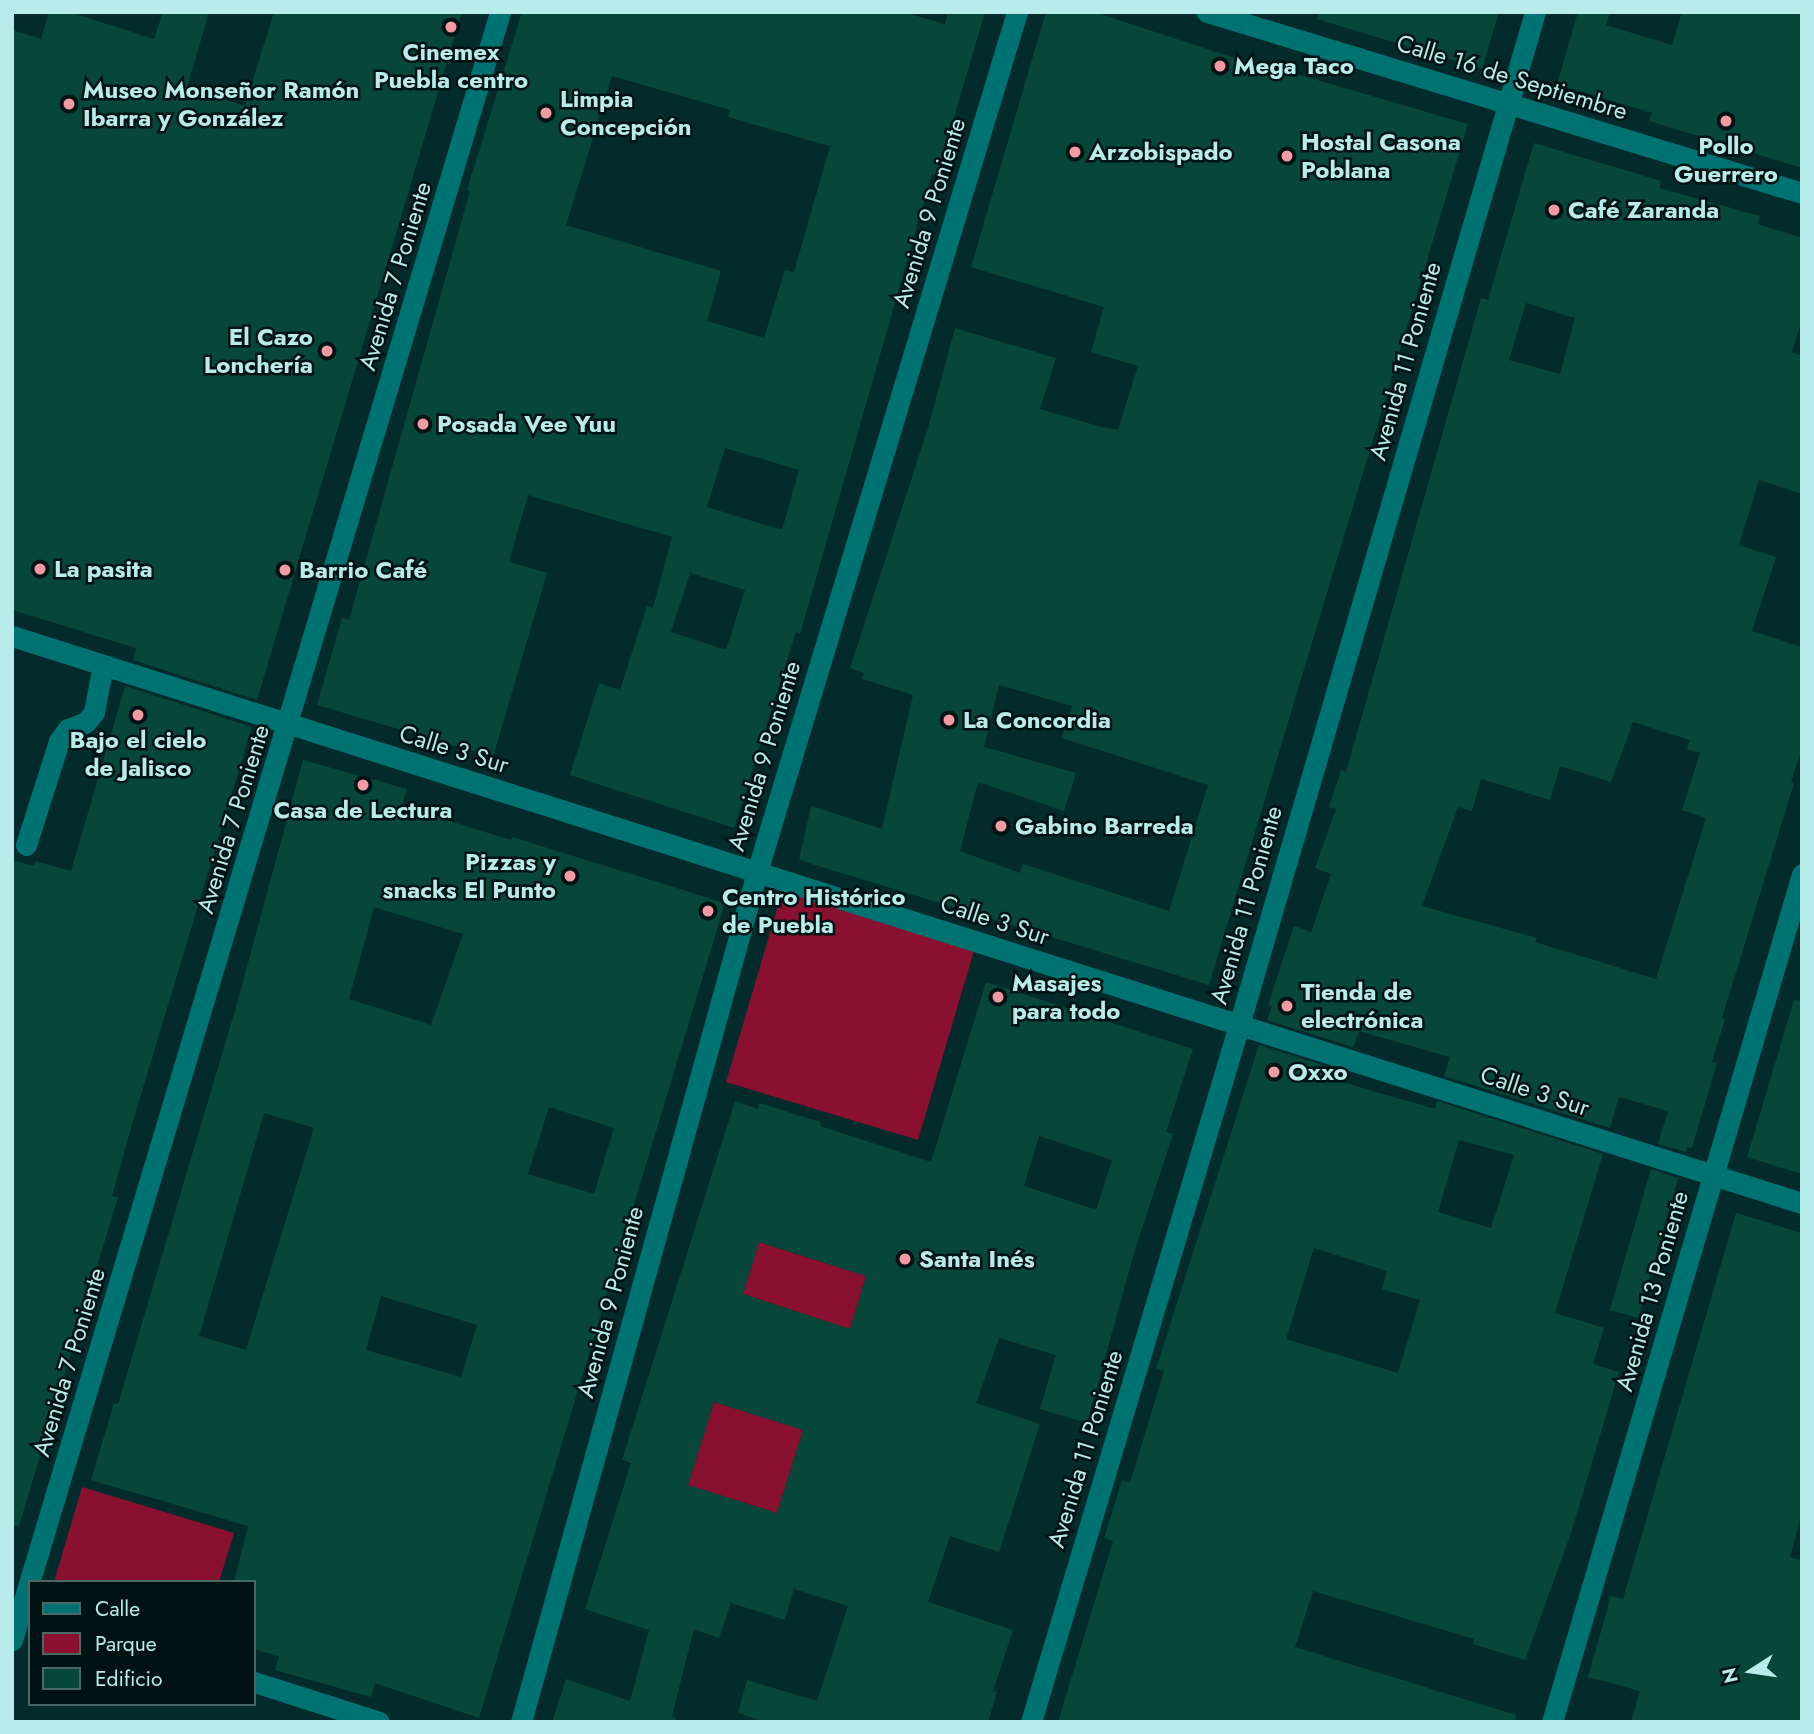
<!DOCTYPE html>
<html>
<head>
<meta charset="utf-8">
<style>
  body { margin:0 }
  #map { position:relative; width:1814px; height:1734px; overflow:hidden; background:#032b2b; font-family:Jost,sans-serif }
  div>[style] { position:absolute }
  .green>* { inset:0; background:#8a1030 }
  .building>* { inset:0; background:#064739 }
  .minor>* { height:21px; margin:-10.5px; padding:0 10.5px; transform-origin:10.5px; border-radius:10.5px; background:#007272 }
  .dots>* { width:19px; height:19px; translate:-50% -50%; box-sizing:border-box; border:4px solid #001212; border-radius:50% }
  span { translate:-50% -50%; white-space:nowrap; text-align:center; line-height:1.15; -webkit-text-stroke:5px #001212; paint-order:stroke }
  .poi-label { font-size:24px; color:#b7eceb; font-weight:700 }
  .left { translate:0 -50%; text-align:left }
  .right { translate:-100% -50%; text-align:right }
  .street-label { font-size:24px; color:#b7eceb }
  .frame { position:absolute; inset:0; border:14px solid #b7eceb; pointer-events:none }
  .legend { position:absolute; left:28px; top:1580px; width:228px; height:126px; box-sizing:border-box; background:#001212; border:2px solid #496969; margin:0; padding:9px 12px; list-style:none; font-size:21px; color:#b7eceb }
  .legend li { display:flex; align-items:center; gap:14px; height:35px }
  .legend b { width:35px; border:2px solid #496969 }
  .north { position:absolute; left:1716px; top:1636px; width:70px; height:70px; -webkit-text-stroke:5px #001212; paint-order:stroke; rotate:258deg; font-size:19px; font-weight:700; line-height:28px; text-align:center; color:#b7eceb }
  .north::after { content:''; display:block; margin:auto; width:24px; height:32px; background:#b7eceb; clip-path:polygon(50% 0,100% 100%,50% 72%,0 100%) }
</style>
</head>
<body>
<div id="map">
  <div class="green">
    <div style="clip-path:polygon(784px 885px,976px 944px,918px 1140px,726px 1082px)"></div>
    <div style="clip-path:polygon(759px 1242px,866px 1276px,850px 1329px,743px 1294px)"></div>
    <div style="clip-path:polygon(714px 1402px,803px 1430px,777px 1513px,688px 1485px)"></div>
    <div style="clip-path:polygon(82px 1487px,234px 1533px,219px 1582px,54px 1582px)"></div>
  </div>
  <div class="building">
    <div style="clip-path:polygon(49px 12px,69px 12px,154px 39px,163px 12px,209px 12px,187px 88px,245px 106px,274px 12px,462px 12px,257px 700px,133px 660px,136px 648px,12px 610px,12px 30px,41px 39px)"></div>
    <div style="clip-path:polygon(evenodd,522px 12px,903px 12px,945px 24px,948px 12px,985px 12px,937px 175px,932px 174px,800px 634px,796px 632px,734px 828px,570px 775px,599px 683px,620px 690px,647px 606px,653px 608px,672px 537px,528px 495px,509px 562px,547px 573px,493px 757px,317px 705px,342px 618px,349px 620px,470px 191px,467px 190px,522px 12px,612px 76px,730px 110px,728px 117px,830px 146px,794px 272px,785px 270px,764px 338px,707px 321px,721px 271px,566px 225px,612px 76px,522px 12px,725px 448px,799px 470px,782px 530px,707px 507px,725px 448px,522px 12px,690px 573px,745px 590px,726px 650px,671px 632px,690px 573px)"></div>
    <div style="clip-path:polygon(evenodd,1046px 12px,1094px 12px,1259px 66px,1259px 63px,1468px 124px,1209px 985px,799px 860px,811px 806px,882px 829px,913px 695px,862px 679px,864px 673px,850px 668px,928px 428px,955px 328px,1056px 358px,1040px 409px,1098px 426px,1118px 430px,1138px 366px,1091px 352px,1104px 307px,971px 267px,1046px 12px,999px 685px,1072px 706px,1062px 738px,1208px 785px,1169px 911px,1023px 864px,1020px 873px,960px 851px,978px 782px,1064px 811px,1076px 773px,984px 747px,999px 685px)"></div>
    <div style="clip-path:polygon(1318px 12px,1499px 12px,1482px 69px,1317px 19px)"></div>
    <div style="clip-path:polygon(1578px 12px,1610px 12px,1606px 25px,1672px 45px,1682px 12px,1802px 12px,1802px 168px,1649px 121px,1652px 113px,1557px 84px)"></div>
    <div style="clip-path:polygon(evenodd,1534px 143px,1661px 181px,1659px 188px,1760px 216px,1758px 224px,1802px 238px,1802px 319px,1792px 352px,1802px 356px,1802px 494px,1759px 480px,1739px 545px,1776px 557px,1752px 631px,1802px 647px,1802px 748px,1791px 782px,1794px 783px,1722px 1018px,1725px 1019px,1712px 1062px,1717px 1063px,1692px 1148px,1687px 1147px,1686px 1152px,1658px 1144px,1668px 1111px,1619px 1097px,1610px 1128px,1444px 1076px,1450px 1057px,1359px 1031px,1353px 1047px,1267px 1020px,1272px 1006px,1268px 1005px,1294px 926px,1311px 932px,1331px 874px,1315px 868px,1336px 809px,1329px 807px,1341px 770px,1346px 772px,1481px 298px,1488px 300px,1534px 143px,1526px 303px,1575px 318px,1560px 374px,1509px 360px,1526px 303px,1534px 143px,1633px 722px,1690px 740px,1687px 749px,1700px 753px,1682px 810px,1706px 818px,1656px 979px,1535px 942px,1537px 938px,1422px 906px,1458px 807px,1472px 811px,1481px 779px,1550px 800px,1560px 766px,1611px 782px,1633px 722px)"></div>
    <div style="clip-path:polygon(125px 686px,252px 727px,133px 1121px,112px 1196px,118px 1197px,19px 1526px,12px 1525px,12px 860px,34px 866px,36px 861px,71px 871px)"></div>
    <div style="clip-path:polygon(evenodd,303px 760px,407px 789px,402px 806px,511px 840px,512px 837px,725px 903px,479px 1718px,375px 1683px,371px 1697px,275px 1670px,279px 1656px,254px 1649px,254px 1582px,234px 1582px,248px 1526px,91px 1480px,114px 1403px,118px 1404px,238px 1000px,303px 760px,374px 907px,463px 934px,431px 1025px,349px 999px,374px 907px,303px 760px,549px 1107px,614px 1128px,594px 1194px,528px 1174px,549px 1107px,303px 760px,264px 1113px,314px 1128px,246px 1350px,199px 1336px,264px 1113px,303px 760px,381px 1296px,477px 1325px,461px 1377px,366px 1350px,381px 1296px)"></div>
    <div style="clip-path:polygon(evenodd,986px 982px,1193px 1049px,1166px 1132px,1173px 1134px,1134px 1253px,1087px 1423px,1040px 1409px,1056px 1355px,999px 1338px,976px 1403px,1040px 1424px,999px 1552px,950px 1536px,928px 1602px,1013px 1630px,993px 1691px,997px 1692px,988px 1722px,765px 1722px,738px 1713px,747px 1680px,817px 1701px,848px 1606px,794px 1589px,785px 1620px,731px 1603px,719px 1638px,694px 1629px,672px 1716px,676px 1718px,675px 1722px,552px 1722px,566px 1679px,630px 1701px,649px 1630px,585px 1609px,631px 1463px,622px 1460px,735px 1101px,758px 1109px,759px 1103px,821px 1122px,820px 1126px,931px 1162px,986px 982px,1039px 1136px,1112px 1160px,1096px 1210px,1024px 1186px,1039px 1136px,986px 982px,759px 1242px,866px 1276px,850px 1329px,743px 1294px,759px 1242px,986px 982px,714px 1402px,803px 1430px,777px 1513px,688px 1485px,714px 1402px)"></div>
    <div style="clip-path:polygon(1794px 1000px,1802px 1001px,1802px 1174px,1747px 1157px)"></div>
    <div style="clip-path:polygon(evenodd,1259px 1045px,1345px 1072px,1342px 1082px,1435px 1109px,1437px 1101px,1603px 1154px,1555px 1313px,1604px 1328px,1593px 1364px,1619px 1372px,1571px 1533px,1525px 1660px,1473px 1644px,1474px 1639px,1313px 1591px,1295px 1647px,1516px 1715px,1515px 1722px,1058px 1722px,1113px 1541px,1104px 1538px,1122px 1480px,1130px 1483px,1164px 1371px,1156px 1369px,1259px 1045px,1459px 1140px,1514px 1155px,1491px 1228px,1438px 1212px,1459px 1140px,1259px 1045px,1314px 1248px,1387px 1271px,1382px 1289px,1420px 1300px,1398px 1373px,1286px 1339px,1314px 1248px)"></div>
    <div style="clip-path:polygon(1651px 1169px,1678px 1178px,1638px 1318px,1610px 1310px)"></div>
    <div style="clip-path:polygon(1736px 1213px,1802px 1233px,1802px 1513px,1790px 1557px,1802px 1560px,1802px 1722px,1631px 1722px,1640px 1691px,1588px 1677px,1611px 1596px,1623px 1599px)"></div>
  </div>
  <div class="minor">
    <div style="left:1207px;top:12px;width:622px;rotate:16.92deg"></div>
    <div style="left:12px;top:636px;width:1878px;rotate:17.58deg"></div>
    <div style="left:26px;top:845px;width:109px;rotate:-72.4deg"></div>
    <div style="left:59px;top:741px;width:15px;rotate:-53deg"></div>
    <div style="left:68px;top:729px;width:19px;rotate:-21deg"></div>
    <div style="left:86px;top:722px;width:13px;rotate:-51deg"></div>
    <div style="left:94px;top:712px;width:48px;rotate:-79.2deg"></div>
    <div style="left:12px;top:1640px;width:1700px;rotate:-73.31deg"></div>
    <div style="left:254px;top:1682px;width:131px;rotate:17.7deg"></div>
    <div style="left:521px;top:1722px;width:882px;rotate:-74.48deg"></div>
    <div style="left:757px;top:872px;width:898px;rotate:-73.18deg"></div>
    <div style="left:1031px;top:1722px;width:727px;rotate:-73.38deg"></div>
    <div style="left:1239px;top:1025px;width:1055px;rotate:-73.71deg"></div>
    <div style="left:1552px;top:1722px;width:884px;rotate:-73.57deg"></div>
  </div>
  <div class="dots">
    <div style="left:451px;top:27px;background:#f49aa2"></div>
    <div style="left:1220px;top:66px;background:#f49aa2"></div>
    <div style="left:69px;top:104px;background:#f49aa2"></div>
    <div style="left:546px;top:113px;background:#f49aa2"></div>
    <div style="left:1726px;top:121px;background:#f49aa2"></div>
    <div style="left:1075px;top:152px;background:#f49aa2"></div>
    <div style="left:1287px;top:156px;background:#f49aa2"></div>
    <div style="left:1554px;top:210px;background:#f49aa2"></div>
    <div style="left:327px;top:351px;background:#f49aa2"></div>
    <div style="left:423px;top:424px;background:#f49aa2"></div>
    <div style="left:40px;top:569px;background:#f49aa2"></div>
    <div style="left:285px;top:570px;background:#f49aa2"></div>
    <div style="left:138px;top:715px;background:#f49aa2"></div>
    <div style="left:949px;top:720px;background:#f49aa2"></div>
    <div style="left:363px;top:785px;background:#f49aa2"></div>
    <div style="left:1001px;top:826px;background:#f49aa2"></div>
    <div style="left:570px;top:876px;background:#f49aa2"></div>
    <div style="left:708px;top:911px;background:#f49aa2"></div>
    <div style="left:998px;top:997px;background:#f49aa2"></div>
    <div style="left:1287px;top:1006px;background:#f49aa2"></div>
    <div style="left:1274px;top:1072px;background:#f49aa2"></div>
    <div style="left:905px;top:1259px;background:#f49aa2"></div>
  </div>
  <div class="poi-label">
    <span style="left:451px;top:66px">Cinemex<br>Puebla centro</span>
    <span class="left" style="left:1234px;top:66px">Mega Taco</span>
    <span class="left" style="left:83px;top:104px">Museo Monseñor Ramón<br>Ibarra y González</span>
    <span class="left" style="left:560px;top:113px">Limpia<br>Concepción</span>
    <span class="left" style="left:1301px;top:156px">Hostal Casona<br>Poblana</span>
    <span style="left:1726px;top:160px">Pollo<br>Guerrero</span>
    <span class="left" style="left:1089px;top:152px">Arzobispado</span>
    <span class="left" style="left:1568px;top:210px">Café Zaranda</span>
    <span class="right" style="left:313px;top:351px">El Cazo<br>Lonchería</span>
    <span class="left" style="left:437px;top:424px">Posada Vee Yuu</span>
    <span class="left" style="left:54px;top:569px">La pasita</span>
    <span class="left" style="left:299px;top:570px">Barrio Café</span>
    <span class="left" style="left:963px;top:720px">La Concordia</span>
    <span style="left:138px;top:754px">Bajo el cielo<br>de Jalisco</span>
    <span style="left:363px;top:810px">Casa de Lectura</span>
    <span class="left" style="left:1015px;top:826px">Gabino Barreda</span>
    <span class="right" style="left:556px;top:876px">Pizzas y<br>snacks El Punto</span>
    <span class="left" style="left:722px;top:911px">Centro Histórico<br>de Puebla</span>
    <span class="left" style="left:1012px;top:997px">Masajes<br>para todo</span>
    <span class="left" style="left:1301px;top:1006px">Tienda de<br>electrónica</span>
    <span class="left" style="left:1288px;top:1072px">Oxxo</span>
    <span class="left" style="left:919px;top:1259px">Santa Inés</span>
  </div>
  <div class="street-label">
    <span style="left:1512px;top:77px;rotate:17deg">Calle 16 de Septiembre</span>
    <span style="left:929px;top:213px;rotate:-73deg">Avenida 9 Poniente</span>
    <span style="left:395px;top:276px;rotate:-73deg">Avenida 7 Poniente</span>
    <span style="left:1405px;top:361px;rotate:-74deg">Avenida 11 Poniente</span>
    <span style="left:454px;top:749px;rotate:17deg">Calle 3 Sur</span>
    <span style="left:764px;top:756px;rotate:-73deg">Avenida 9 Poniente</span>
    <span style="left:233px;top:819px;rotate:-73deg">Avenida 7 Poniente</span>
    <span style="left:1246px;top:905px;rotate:-74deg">Avenida 11 Poniente</span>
    <span style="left:995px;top:920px;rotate:18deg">Calle 3 Sur</span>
    <span style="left:1535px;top:1091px;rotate:18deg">Calle 3 Sur</span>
    <span style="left:1652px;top:1291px;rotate:-74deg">Avenida 13 Poniente</span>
    <span style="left:610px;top:1302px;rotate:-75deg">Avenida 9 Poniente</span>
    <span style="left:69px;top:1362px;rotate:-73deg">Avenida 7 Poniente</span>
    <span style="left:1085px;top:1449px;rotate:-73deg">Avenida 11 Poniente</span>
  </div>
  <div class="frame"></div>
  <ul class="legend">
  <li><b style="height:9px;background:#007272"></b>Calle</li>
  <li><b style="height:19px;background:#8a1030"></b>Parque</li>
  <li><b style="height:19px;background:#064739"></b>Edificio</li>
  </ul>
  <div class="north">N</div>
</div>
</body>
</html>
